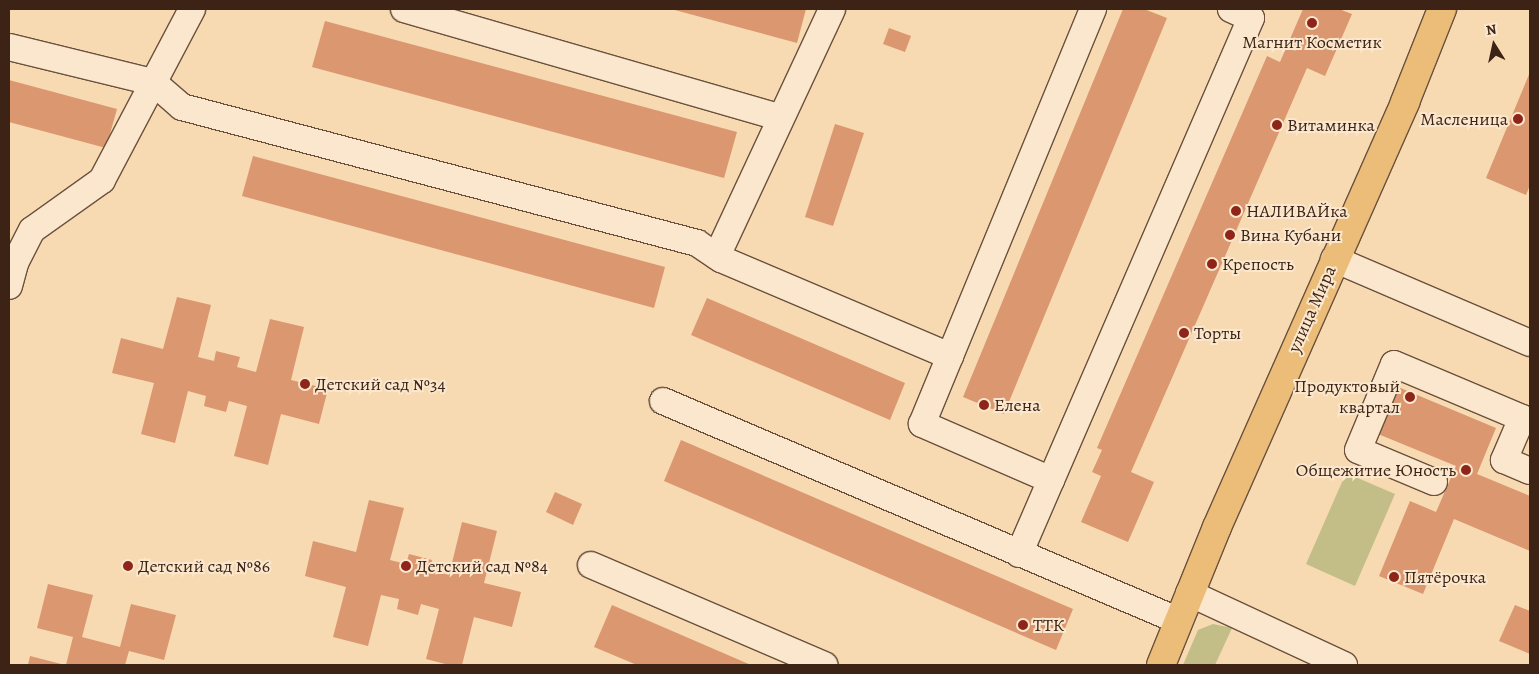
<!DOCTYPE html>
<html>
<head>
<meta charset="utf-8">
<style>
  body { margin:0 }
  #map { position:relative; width:1539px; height:674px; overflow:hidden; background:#f7dab2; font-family:Alegreya,serif }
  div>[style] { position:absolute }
  .green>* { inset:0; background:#c3bd88 }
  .building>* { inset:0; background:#db976f }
  .roads { filter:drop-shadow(1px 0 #6b513c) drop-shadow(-1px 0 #6b513c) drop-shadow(0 1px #6b513c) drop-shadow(0 -1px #6b513c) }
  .minor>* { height:26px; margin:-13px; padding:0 13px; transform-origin:13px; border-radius:13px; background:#fae7cd }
  .major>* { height:28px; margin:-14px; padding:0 14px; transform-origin:14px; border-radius:14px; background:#ecbd79 }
  .dots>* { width:14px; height:14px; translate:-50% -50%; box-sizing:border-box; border:2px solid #fae7cd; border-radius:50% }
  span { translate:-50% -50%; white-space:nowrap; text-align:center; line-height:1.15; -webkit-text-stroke:4px #fae7cd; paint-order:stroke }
  .poi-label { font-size:18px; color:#3c2315 }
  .right { translate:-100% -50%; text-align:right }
  .left { translate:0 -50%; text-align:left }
  .street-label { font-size:18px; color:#3c2315 }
  .frame { position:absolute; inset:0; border:10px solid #3c2315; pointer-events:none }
  .north { position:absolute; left:1469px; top:20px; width:50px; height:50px; -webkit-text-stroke:4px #fae7cd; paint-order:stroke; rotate:350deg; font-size:14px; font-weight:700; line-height:20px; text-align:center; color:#3c2315 }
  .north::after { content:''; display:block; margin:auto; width:18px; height:22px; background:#3c2315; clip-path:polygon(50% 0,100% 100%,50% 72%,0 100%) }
</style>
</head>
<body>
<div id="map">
  <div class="green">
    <div style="clip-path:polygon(1346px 473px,1395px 494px,1355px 586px,1306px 564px)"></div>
    <div style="clip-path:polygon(1213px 624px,1232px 628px,1215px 665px,1183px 665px,1198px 630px)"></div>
  </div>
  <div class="building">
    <div style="clip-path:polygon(671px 9px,806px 9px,797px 43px)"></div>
    <div style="clip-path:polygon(1123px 9px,1144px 9px,1167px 18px,1004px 414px,963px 397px)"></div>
    <div style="clip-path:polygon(1303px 9px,1339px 9px,1352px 14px,1325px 76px,1307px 68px,1131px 472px,1154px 482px,1128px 542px,1081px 522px,1101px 476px,1092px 472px,1102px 450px,1097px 448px,1267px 56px,1280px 62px)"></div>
    <div style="clip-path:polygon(325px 21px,737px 132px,724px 178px,312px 67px)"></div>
    <div style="clip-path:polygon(889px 28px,911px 36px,905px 52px,883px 44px)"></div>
    <div style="clip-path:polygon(1530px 72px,1530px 185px,1526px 195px,1486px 178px)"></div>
    <div style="clip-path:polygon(9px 80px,117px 109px,106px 148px,9px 122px)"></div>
    <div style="clip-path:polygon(835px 124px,864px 133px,833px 226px,805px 217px)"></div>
    <div style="clip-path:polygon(253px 156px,665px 267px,654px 308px,242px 196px)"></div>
    <div style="clip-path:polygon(177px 297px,211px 305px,198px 357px,214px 361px,216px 351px,240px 357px,237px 367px,256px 372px,270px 319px,304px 327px,291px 380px,328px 389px,319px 424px,281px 414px,268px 465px,234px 456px,247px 406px,229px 401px,226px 412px,204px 406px,206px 396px,188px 391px,175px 443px,141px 434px,154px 383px,112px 373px,121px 338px,163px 349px)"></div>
    <div style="clip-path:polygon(707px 298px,905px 383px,890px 420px,691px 335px)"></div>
    <div style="clip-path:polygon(1398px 387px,1496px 428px,1477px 474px,1530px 496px,1530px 551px,1454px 519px,1423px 594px,1379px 576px,1410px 501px,1436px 512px,1456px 466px,1378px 434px)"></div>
    <div style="clip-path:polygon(681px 440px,1073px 609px,1056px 650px,664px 481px)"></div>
    <div style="clip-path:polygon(555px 492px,582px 504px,573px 525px,546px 512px)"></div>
    <div style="clip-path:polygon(369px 500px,404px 508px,390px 560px,406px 564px,409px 554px,432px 560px,430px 570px,449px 575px,462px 522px,497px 531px,484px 583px,521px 592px,512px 627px,474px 617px,462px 665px,449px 665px,426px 659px,439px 609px,421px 604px,418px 615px,397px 609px,399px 599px,381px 595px,368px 646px,333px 637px,346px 587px,305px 576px,313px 541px,356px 552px)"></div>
    <div style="clip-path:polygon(48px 584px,93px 595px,82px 637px,120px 647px,131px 604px,176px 615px,164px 660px,129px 651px,125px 665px,66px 665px,73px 637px,37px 628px)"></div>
    <div style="clip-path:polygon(612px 605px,751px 665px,637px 665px,594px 647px)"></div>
    <div style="clip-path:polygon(1515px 605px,1530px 611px,1530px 654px,1499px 641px)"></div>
    <div style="clip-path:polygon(30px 656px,65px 665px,28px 665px)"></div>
  </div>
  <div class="roads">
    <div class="minor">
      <div style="left:404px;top:9px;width:392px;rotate:16.1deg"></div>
      <div style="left:9px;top:47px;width:148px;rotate:13.7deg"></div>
      <div style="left:153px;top:82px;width:38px;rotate:41deg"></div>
      <div style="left:182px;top:107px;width:533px;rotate:14.79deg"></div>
      <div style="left:697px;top:243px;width:29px;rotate:34deg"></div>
      <div style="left:721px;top:259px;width:249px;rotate:23deg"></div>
      <div style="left:717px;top:256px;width:272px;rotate:-65deg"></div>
      <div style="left:1334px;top:259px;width:213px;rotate:23.2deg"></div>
      <div style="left:9px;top:286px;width:24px;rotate:-75deg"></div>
      <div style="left:15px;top:263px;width:37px;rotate:-63deg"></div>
      <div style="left:32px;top:230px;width:86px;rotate:-35.5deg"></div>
      <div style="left:102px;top:180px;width:193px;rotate:-62.2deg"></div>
      <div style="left:663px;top:401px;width:559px;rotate:23.08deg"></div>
      <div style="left:1051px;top:480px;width:503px;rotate:-66.59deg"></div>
      <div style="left:1251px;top:18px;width:22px;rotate:-156deg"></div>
      <div style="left:1434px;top:482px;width:82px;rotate:-157.2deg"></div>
      <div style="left:1358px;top:450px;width:93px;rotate:-67.3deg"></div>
      <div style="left:1394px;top:364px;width:139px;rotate:22.9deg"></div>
      <div style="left:1522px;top:418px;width:46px;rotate:113.2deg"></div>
      <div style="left:1504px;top:460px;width:28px;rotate:23deg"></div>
      <div style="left:1019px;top:554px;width:81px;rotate:-66.6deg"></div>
      <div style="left:1051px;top:480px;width:141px;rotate:-156.5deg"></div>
      <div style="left:922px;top:424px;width:449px;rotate:-67.6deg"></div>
      <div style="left:591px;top:565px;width:254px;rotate:23.2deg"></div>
      <div style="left:1189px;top:593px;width:171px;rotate:24.9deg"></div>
    </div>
    <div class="major">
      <div style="left:1161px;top:665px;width:149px;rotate:-67.9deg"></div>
      <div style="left:1217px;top:527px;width:465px;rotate:-66.1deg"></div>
      <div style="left:1405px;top:102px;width:100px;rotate:-68.3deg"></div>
    </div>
  </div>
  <div class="dots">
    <div style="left:1312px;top:23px;background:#8f2418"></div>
    <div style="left:1518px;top:119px;background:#8f2418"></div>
    <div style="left:1277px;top:125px;background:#8f2418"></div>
    <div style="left:1236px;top:211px;background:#8f2418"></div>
    <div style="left:1230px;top:235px;background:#8f2418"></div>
    <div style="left:1212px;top:264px;background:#8f2418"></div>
    <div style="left:1184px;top:333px;background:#8f2418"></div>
    <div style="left:305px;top:384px;background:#8f2418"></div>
    <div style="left:1410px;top:397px;background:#8f2418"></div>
    <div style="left:984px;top:405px;background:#8f2418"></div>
    <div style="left:1466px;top:470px;background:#8f2418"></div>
    <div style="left:128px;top:566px;background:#8f2418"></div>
    <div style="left:406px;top:566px;background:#8f2418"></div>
    <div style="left:1394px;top:577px;background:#8f2418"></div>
    <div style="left:1023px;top:625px;background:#8f2418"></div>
  </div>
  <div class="poi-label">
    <span style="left:1312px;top:42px">Магнит Косметик</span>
    <span class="right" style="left:1508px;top:119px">Масленица</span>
    <span class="left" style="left:1287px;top:125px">Витаминка</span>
    <span class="left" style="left:1246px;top:211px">НАЛИВАЙка</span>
    <span class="left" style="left:1240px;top:235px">Вина Кубани</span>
    <span class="left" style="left:1222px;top:264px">Крепость</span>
    <span class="left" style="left:1194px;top:333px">Торты</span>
    <span class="left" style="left:315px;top:384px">Детский сад №34</span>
    <span class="right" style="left:1400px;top:397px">Продуктовый<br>квартал</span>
    <span class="left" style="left:994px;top:405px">Елена</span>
    <span class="right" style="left:1456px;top:470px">Общежитие Юность</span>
    <span class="left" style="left:138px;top:566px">Детский сад №86</span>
    <span class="left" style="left:416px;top:566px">Детский сад №84</span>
    <span class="left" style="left:1404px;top:577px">Пятёрочка</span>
    <span class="left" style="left:1033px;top:625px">ТТК</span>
  </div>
  <div class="street-label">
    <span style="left:1312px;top:309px;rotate:-66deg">улица Мира</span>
  </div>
  <div class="frame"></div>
  <div class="north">N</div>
</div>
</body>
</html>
